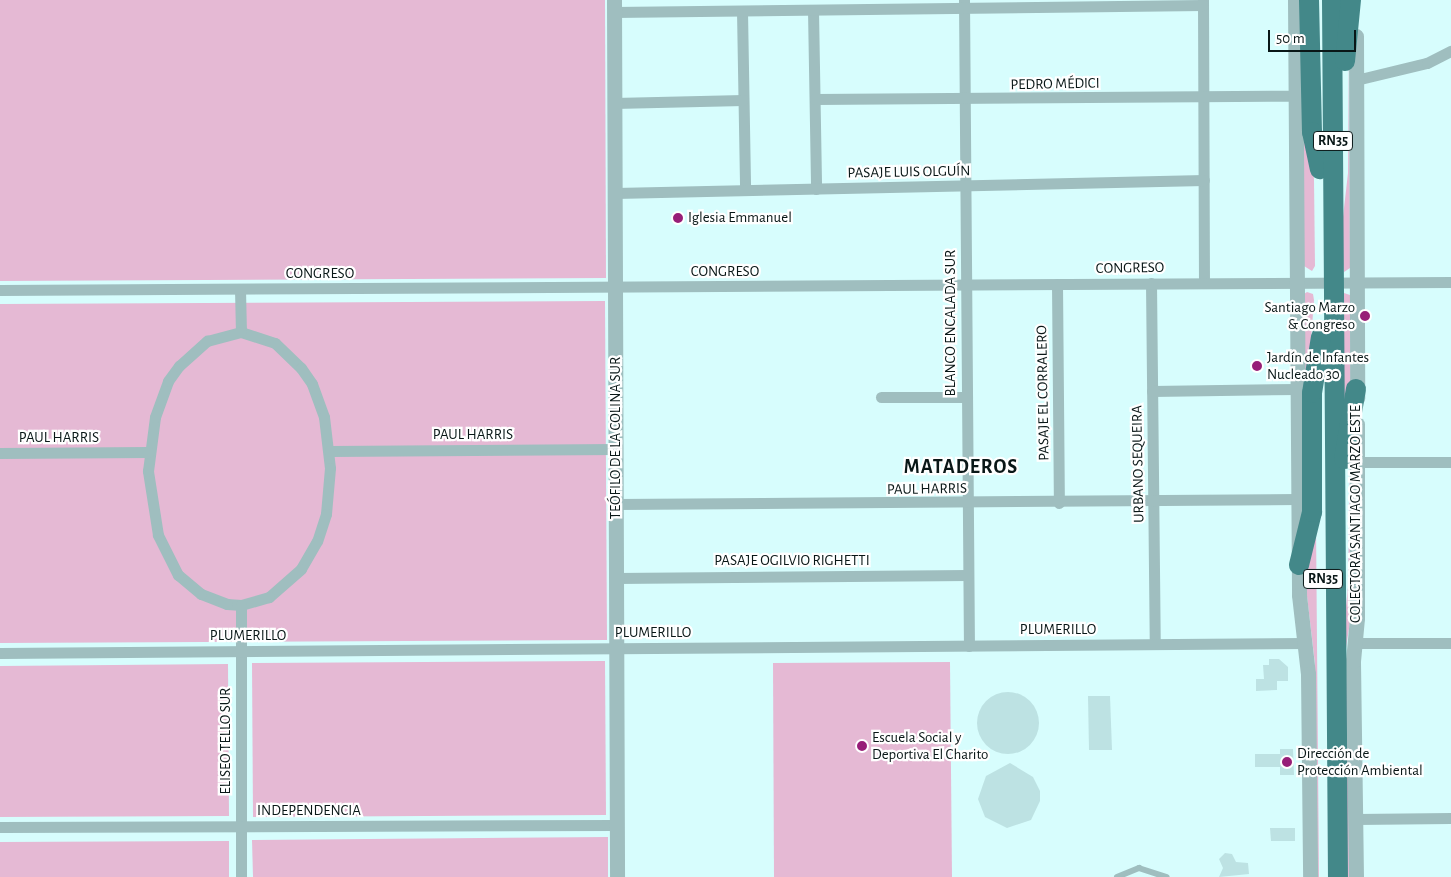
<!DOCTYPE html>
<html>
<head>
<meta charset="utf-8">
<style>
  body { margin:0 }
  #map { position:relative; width:1451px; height:877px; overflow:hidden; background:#d7fdfd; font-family:"Alegreya Sans",sans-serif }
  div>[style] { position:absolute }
  .green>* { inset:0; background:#e5b9d4 }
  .building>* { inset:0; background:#bde2e3 }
  .round { border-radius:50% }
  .service>* { height:5.5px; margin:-2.75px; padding:0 2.75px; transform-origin:2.75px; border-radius:2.75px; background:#9fbebf }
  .minor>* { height:11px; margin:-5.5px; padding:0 5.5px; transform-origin:5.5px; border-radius:5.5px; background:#9fbebf }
  .tertiary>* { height:15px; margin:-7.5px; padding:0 7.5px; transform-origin:7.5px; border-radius:7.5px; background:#9fbebf }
  .trunk>* { height:20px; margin:-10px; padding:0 10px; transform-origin:10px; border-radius:10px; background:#438889 }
  .dots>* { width:14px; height:14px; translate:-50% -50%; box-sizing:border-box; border:2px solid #fff; border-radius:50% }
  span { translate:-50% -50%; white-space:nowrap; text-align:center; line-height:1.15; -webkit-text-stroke:4.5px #fff; paint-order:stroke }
  .shield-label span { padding:1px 4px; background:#fff; border:1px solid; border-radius:4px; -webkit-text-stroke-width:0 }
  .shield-label { font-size:14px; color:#091717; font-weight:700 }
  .street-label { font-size:15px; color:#091717 }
  .poi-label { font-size:15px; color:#091717 }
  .left { translate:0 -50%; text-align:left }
  .right { translate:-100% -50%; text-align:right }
  .district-label { font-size:20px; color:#091717; font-weight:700; letter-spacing:1px }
  .scale { position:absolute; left:1268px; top:30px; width:88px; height:22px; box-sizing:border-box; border:2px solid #091717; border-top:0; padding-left:6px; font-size:15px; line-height:18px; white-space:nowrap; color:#091717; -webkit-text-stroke:4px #fff; paint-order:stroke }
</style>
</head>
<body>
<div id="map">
  <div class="green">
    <div style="clip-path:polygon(0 0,605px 0,606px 278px,0 281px)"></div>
    <div style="clip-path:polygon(1303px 0,1314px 180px,1315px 266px,1312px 271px,1304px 266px)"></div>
    <div style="clip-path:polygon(1349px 39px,1350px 268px,1344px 272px,1340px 243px,1348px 173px)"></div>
    <div style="clip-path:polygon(1307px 292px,1313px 294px,1314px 300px,1308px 380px,1306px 518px,1304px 294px)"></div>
    <div style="clip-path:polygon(1344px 293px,1350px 295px,1351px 399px,1344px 436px)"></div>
    <div style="clip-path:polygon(605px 301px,607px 640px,0 643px,0 304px)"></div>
    <div style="clip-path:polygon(1350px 450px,1350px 622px,1346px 648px,1351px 877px,1344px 877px,1343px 634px,1348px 587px)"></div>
    <div style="clip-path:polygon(1316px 524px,1319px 877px,1315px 877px,1315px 664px,1305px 579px)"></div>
    <div style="clip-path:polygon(605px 661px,606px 815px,253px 817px,252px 663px)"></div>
    <div style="clip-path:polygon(950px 662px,952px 877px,774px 877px,773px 663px)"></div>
    <div style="clip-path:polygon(228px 664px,229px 816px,0 817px,0 666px)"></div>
    <div style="clip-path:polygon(608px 837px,608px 877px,253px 877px,252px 840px)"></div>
    <div style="clip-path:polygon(229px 841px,229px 877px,0 877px,0 842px)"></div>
  </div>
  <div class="building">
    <div style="clip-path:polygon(1269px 659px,1279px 659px,1288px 667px,1288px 681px,1277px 681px,1277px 690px,1256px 691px,1256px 679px,1264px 679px,1263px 665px,1269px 665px)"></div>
    <div class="round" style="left:977px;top:692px;width:62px;height:62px"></div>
    <div style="clip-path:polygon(1088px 696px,1110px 696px,1112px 750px,1089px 750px)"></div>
    <div style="clip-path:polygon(1280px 749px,1293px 749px,1294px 775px,1280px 775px,1280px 767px,1255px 767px,1255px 754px,1280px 754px)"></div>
    <div style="clip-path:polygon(1010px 763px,1033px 777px,1040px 791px,1040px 801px,1031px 820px,1007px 828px,985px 817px,978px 799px,986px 776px)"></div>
    <div style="clip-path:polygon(1270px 828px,1295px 828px,1295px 841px,1271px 841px)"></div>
    <div style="clip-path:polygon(1225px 853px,1232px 854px,1236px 862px,1248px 863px,1249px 874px,1219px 877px,1223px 868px,1219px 859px)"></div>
  </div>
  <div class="service">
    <div style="left:1117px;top:877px;width:24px;rotate:-22deg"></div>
    <div style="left:1139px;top:868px;width:29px;rotate:18deg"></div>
  </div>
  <div class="minor">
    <div style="left:964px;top:0;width:646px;rotate:89.56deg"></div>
    <div style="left:1203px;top:0;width:282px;rotate:89.8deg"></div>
    <div style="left:813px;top:10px;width:179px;rotate:89deg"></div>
    <div style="left:742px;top:11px;width:179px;rotate:89deg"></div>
    <div style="left:614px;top:12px;width:589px;rotate:-0.68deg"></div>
    <div style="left:1356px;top:80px;width:73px;rotate:-13.5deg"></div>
    <div style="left:1427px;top:63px;width:27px;rotate:-27deg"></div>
    <div style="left:815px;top:99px;width:481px;rotate:-0.4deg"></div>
    <div style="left:614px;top:103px;width:129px;rotate:-1.3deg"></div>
    <div style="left:615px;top:193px;width:589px;rotate:-1.26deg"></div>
    <div style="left:1151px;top:283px;width:361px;rotate:89.4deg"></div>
    <div style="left:1057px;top:284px;width:219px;rotate:89.5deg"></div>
    <div style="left:240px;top:289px;width:43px;rotate:88.7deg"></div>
    <div style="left:0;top:290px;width:1451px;rotate:-0.32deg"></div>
    <div style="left:241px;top:332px;width:36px;rotate:18deg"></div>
    <div style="left:275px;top:343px;width:36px;rotate:44deg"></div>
    <div style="left:301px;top:368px;width:19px;rotate:55deg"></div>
    <div style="left:312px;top:384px;width:35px;rotate:70deg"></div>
    <div style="left:324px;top:417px;width:51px;rotate:83.3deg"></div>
    <div style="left:330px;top:468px;width:46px;rotate:95deg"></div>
    <div style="left:326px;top:514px;width:28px;rotate:108deg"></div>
    <div style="left:317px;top:541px;width:32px;rotate:120deg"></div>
    <div style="left:301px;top:569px;width:43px;rotate:138.8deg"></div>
    <div style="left:269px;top:597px;width:29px;rotate:164deg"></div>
    <div style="left:241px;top:605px;width:14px;rotate:-176deg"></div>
    <div style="left:227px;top:604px;width:28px;rotate:-159deg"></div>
    <div style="left:201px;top:594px;width:30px;rotate:-140deg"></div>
    <div style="left:178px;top:575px;width:45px;rotate:-116.6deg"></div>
    <div style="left:158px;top:535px;width:65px;rotate:-98.9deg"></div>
    <div style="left:148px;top:471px;width:54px;rotate:-82.6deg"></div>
    <div style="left:155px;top:417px;width:38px;rotate:-70deg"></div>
    <div style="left:168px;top:381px;width:19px;rotate:-54deg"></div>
    <div style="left:179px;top:366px;width:38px;rotate:-42deg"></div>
    <div style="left:207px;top:341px;width:35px;rotate:-15deg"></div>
    <div style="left:1152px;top:391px;width:146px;rotate:-0.8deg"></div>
    <div style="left:881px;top:397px;width:86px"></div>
    <div style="left:330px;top:451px;width:286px;rotate:-0.4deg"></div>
    <div style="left:0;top:453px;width:149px;rotate:-0.4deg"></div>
    <div style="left:1357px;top:462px;width:94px"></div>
    <div style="left:616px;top:504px;width:682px;rotate:-0.42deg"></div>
    <div style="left:616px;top:578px;width:352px;rotate:-0.5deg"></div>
    <div style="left:241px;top:605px;width:272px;rotate:90deg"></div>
    <div style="left:1354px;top:643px;width:97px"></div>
    <div style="left:0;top:653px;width:1305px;rotate:-0.44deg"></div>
    <div style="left:1356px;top:819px;width:95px;rotate:-0.6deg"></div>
    <div style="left:0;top:827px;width:617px;rotate:-0.19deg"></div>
  </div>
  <div class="tertiary">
    <div style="left:614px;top:0;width:877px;rotate:89.8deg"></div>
    <div style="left:1295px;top:0;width:595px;rotate:89.61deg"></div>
    <div style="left:1299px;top:595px;width:80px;rotate:83.5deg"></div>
    <div style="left:1308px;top:674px;width:203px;rotate:89.4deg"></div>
    <div style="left:1356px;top:36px;width:362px;rotate:89.8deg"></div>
    <div style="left:1356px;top:877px;width:216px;rotate:-90.8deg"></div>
    <div style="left:1353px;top:661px;width:43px;rotate:-84.7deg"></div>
    <div style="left:1357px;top:618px;width:194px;rotate:-90deg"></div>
  </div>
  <div class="trunk">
    <div style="left:1309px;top:0;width:132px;rotate:88.7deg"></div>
    <div style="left:1312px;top:132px;width:38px;rotate:78deg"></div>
    <div style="left:1332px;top:0;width:877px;rotate:89.61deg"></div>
    <div style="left:1345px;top:61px;width:61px;rotate:-84.4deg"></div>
    <div style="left:1344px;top:459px;width:71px;rotate:-80.3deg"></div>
    <div style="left:1299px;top:565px;width:55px;rotate:-76.2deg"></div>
    <div style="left:1312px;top:512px;width:119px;rotate:-90deg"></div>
    <div style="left:1312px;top:393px;width:57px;rotate:-80.9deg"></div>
  </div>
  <div class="dots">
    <div style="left:678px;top:218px;background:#971e78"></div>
    <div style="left:1365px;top:316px;background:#971e78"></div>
    <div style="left:1257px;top:366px;background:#971e78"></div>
    <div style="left:862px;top:746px;background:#971e78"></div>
    <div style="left:1287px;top:762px;background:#971e78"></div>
  </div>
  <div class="shield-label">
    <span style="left:1333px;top:141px">RN35</span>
    <span style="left:1323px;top:579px">RN35</span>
  </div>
  <div class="street-label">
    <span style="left:1055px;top:84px;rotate:-1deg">PEDRO MÉDICI</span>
    <span style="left:909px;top:172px;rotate:-1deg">PASAJE LUIS OLGUÍN</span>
    <span style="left:1130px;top:268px;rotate:-1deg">CONGRESO</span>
    <span style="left:725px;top:272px">CONGRESO</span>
    <span style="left:320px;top:274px">CONGRESO</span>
    <span style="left:951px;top:323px;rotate:-90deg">BLANCO ENCALADA SUR</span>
    <span style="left:1043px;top:393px;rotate:-91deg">PASAJE EL CORRALERO</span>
    <span style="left:473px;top:435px">PAUL HARRIS</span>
    <span style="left:59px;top:438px">PAUL HARRIS</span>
    <span style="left:616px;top:438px;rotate:-90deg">TEÓFILO DE LA COLINA SUR</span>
    <span style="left:1138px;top:464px;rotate:-91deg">URBANO SEQUEIRA</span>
    <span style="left:927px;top:489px;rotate:-1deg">PAUL HARRIS</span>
    <span style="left:1356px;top:514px;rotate:-90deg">COLECTORA SANTIAGO MARZO ESTE</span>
    <span style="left:792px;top:561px">PASAJE OGILVIO RIGHETTI</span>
    <span style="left:1058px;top:630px">PLUMERILLO</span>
    <span style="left:653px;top:633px">PLUMERILLO</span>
    <span style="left:248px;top:636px">PLUMERILLO</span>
    <span style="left:226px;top:741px;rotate:-90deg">ELISEO TELLO SUR</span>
    <span style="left:309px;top:811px">INDEPENDENCIA</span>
  </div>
  <div class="poi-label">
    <span class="left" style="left:688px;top:218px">Iglesia Emmanuel</span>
    <span class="right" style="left:1355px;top:316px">Santiago Marzo<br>&amp; Congreso</span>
    <span class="left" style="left:1267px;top:366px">Jardín de Infantes<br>Nucleado 30</span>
    <span class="left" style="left:872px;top:746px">Escuela Social y<br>Deportiva El Charito</span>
    <span class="left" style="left:1297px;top:762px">Dirección de<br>Protección Ambiental</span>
  </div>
  <div class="district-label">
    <span style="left:961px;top:467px">MATADEROS</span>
  </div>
  <div class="scale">50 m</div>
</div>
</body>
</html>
